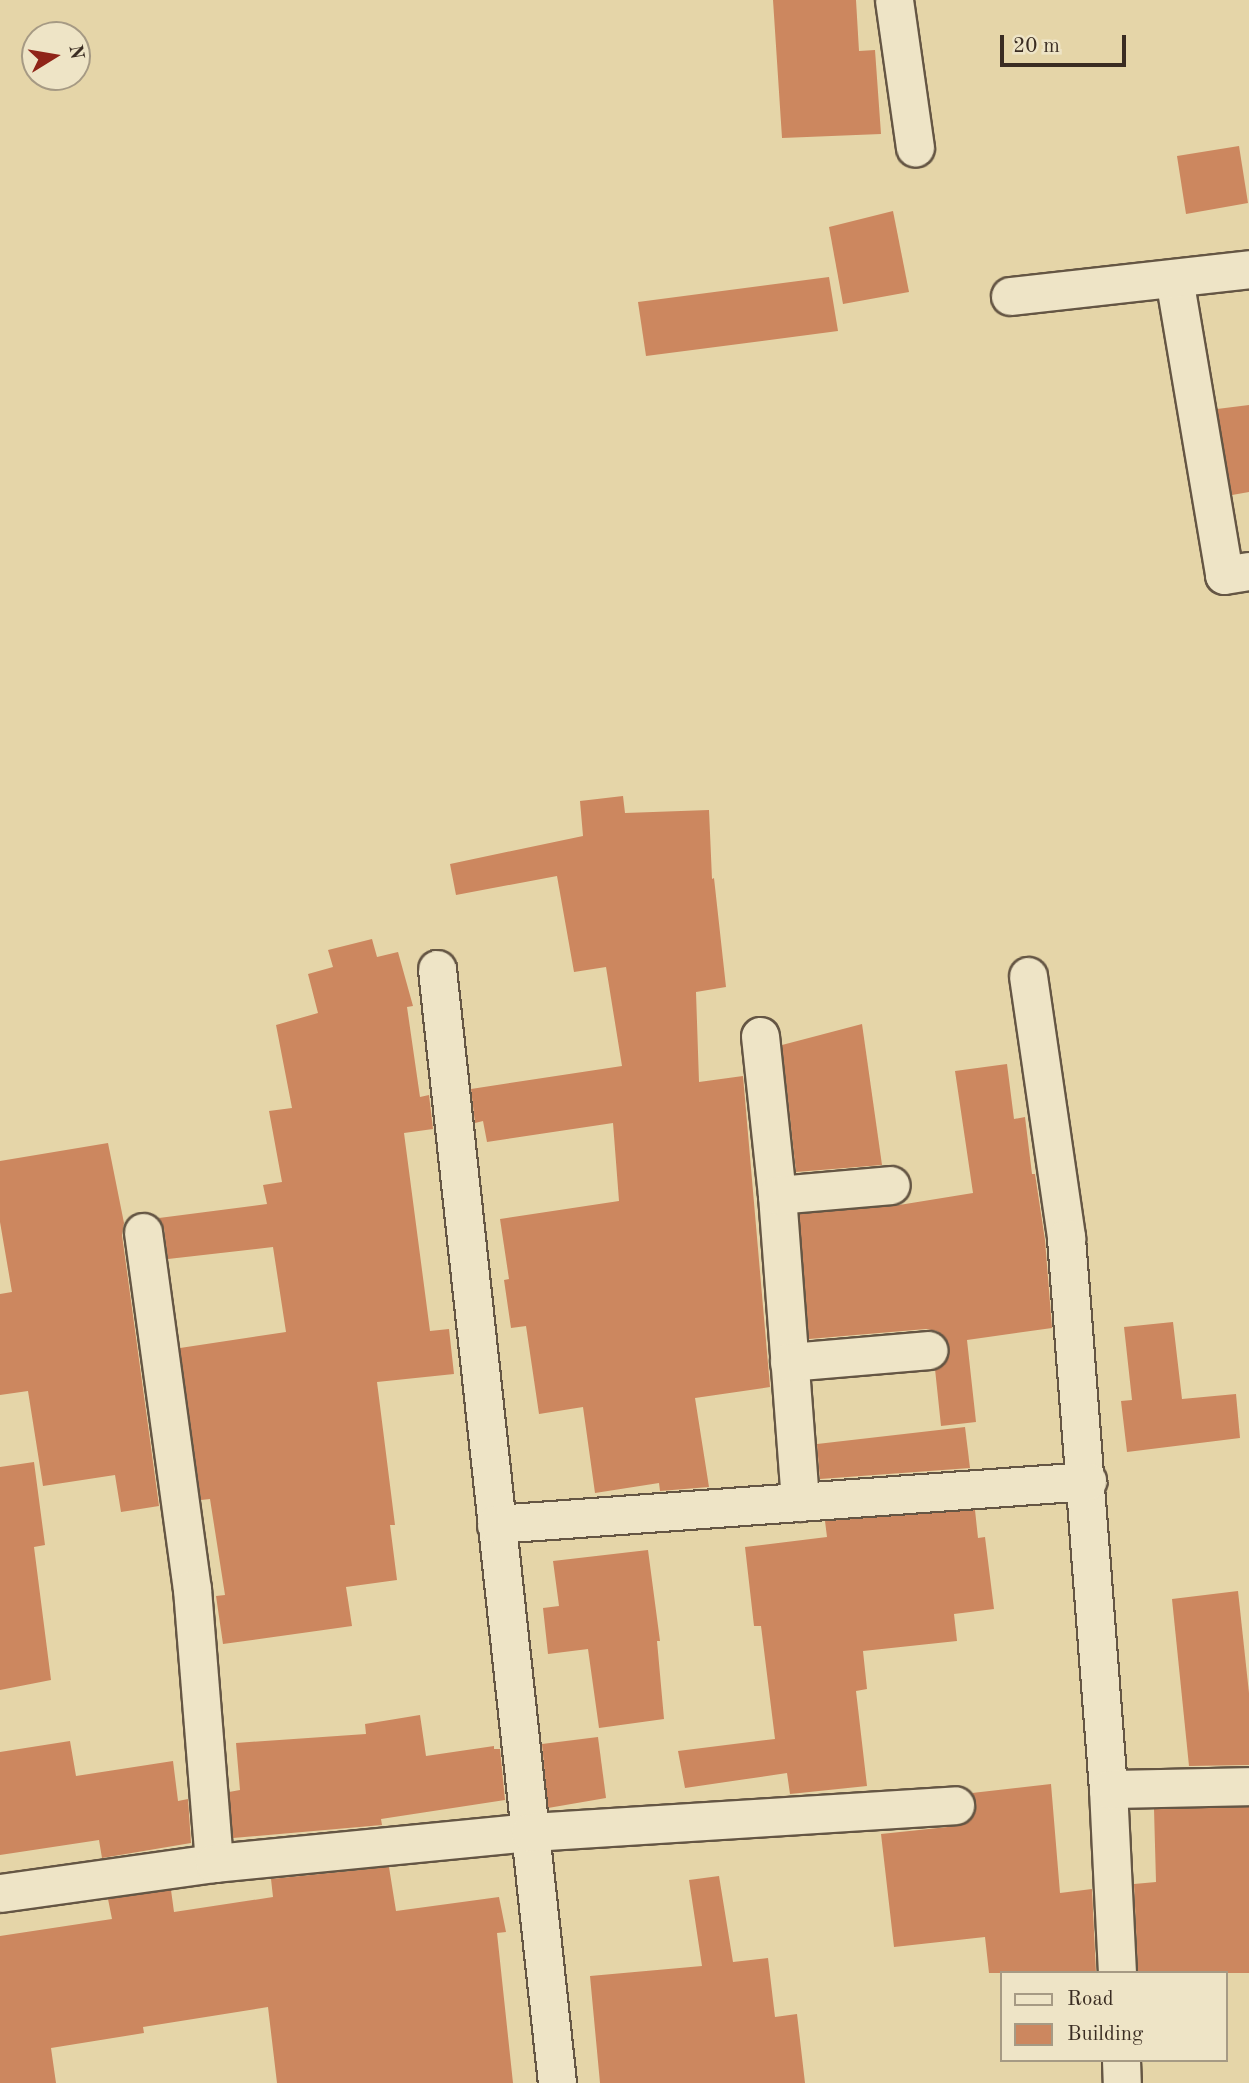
<!DOCTYPE html>
<html>
<head>
<meta charset="utf-8">
<style>
  body { margin:0 }
  #map { position:relative; width:1249px; height:2083px; overflow:hidden; background:#e5d5a8; font-family:"Old Standard TT",serif }
  div>[style] { position:absolute }
  .building>* { inset:0; background:#cc875f }
  .roads { filter:drop-shadow(2px 0 #655644) drop-shadow(-2px 0 #655644) drop-shadow(0 2px #655644) drop-shadow(0 -2px #655644) }
  .street>* { height:37px; margin:-18.5px; padding:0 18.5px; transform-origin:18.5px; border-radius:18.5px; background:#eee4c6 }
  span { translate:-50% -50%; white-space:nowrap; text-align:center; line-height:1.15; -webkit-text-stroke:5px #eee4c6; paint-order:stroke }
  .legend { position:absolute; left:1000px; top:1971px; width:228px; height:91px; box-sizing:border-box; background:#eee4c6; border:2px solid #a69a84; margin:0; padding:9px 12px; list-style:none; font-size:21px; color:#3a2c22 }
  .legend li { display:flex; align-items:center; gap:14px; height:35px }
  .legend b { width:35px; border:2px solid #a69a84 }
  .north { position:absolute; left:21px; top:21px; width:70px; height:70px; box-sizing:border-box; background:#eee4c6; border:2px solid #a69a84; border-radius:50%; rotate:79deg; font-size:19px; font-weight:700; line-height:28px; text-align:center; color:#3a2c22 }
  .north::after { content:''; display:block; margin:auto; width:24px; height:32px; background:#8f2418; clip-path:polygon(50% 0,100% 100%,50% 72%,0 100%) }
  .scale { position:absolute; left:1000px; top:35px; width:126px; height:32px; box-sizing:border-box; border:4px solid #3a2c22; border-top:0; padding-left:9px; font-size:21px; line-height:24px; white-space:nowrap; color:#3a2c22; -webkit-text-stroke:5px #eee4c6; paint-order:stroke }
</style>
</head>
<body>
<div id="map">
  <div class="building">
    <div style="clip-path:polygon(773px 0,856px 0,859px 51px,875px 50px,881px 134px,782px 138px)"></div>
    <div style="clip-path:polygon(1239px 146px,1248px 203px,1186px 214px,1177px 156px)"></div>
    <div style="clip-path:polygon(893px 211px,909px 292px,843px 304px,829px 227px)"></div>
    <div style="clip-path:polygon(829px 277px,838px 331px,646px 356px,638px 302px)"></div>
    <div style="clip-path:polygon(1249px 405px,1249px 492px,1232px 495px,1217px 409px)"></div>
    <div style="clip-path:polygon(623px 796px,625px 813px,709px 810px,712px 879px,714px 878px,726px 987px,696px 992px,699px 1082px,743px 1076px,770px 1387px,695px 1398px,709px 1487px,660px 1491px,659px 1483px,595px 1493px,583px 1407px,539px 1414px,526px 1326px,511px 1328px,504px 1280px,509px 1279px,500px 1219px,619px 1201px,613px 1123px,487px 1142px,483px 1121px,475px 1123px,471px 1089px,622px 1066px,606px 967px,574px 972px,557px 876px,456px 895px,450px 864px,583px 836px,580px 801px)"></div>
    <div style="clip-path:polygon(372px 939px,377px 957px,398px 952px,413px 1006px,407px 1007px,420px 1097px,429px 1095px,433px 1129px,404px 1133px,430px 1331px,449px 1329px,454px 1374px,377px 1382px,395px 1525px,390px 1525px,397px 1580px,346px 1587px,352px 1626px,223px 1644px,216px 1596px,225px 1595px,210px 1499px,201px 1500px,180px 1348px,286px 1332px,273px 1247px,168px 1259px,164px 1229px,159px 1218px,267px 1204px,263px 1185px,282px 1182px,269px 1111px,292px 1108px,276px 1025px,318px 1013px,308px 974px,333px 967px,328px 950px)"></div>
    <div style="clip-path:polygon(862px 1024px,882px 1165px,796px 1172px,782px 1045px)"></div>
    <div style="clip-path:polygon(1007px 1064px,1014px 1119px,1025px 1117px,1032px 1174px,1035px 1174px,1045px 1240px,1052px 1328px,967px 1340px,976px 1422px,941px 1426px,935px 1369px,947px 1359px,949px 1349px,946px 1339px,937px 1331px,926px 1329px,809px 1339px,799px 1214px,893px 1206px,973px 1193px,955px 1071px)"></div>
    <div style="clip-path:polygon(108px 1143px,124px 1223px,122px 1235px,159px 1506px,121px 1512px,115px 1475px,43px 1486px,28px 1391px,0 1395px,0 1294px,12px 1292px,0 1222px,0 1161px)"></div>
    <div style="clip-path:polygon(1173px 1322px,1182px 1399px,1236px 1394px,1240px 1438px,1127px 1452px,1121px 1401px,1132px 1400px,1124px 1327px)"></div>
    <div style="clip-path:polygon(965px 1427px,970px 1468px,820px 1479px,817px 1444px)"></div>
    <div style="clip-path:polygon(34px 1462px,45px 1545px,34px 1547px,51px 1680px,0 1690px,0 1467px)"></div>
    <div style="clip-path:polygon(975px 1510px,978px 1538px,985px 1537px,994px 1609px,954px 1614px,957px 1641px,863px 1651px,867px 1689px,856px 1691px,867px 1786px,790px 1794px,787px 1773px,685px 1788px,678px 1751px,775px 1739px,761px 1626px,754px 1626px,745px 1547px,827px 1537px,825px 1521px)"></div>
    <div style="clip-path:polygon(648px 1550px,660px 1641px,657px 1641px,664px 1719px,599px 1728px,588px 1649px,548px 1654px,543px 1608px,559px 1606px,553px 1561px)"></div>
    <div style="clip-path:polygon(1238px 1591px,1249px 1693px,1249px 1765px,1189px 1766px,1172px 1599px)"></div>
    <div style="clip-path:polygon(420px 1715px,426px 1756px,494px 1746px,494px 1749px,500px 1749px,505px 1800px,381px 1819px,382px 1825px,233px 1838px,229px 1792px,240px 1790px,236px 1743px,366px 1734px,365px 1724px)"></div>
    <div style="clip-path:polygon(598px 1737px,606px 1798px,548px 1808px,542px 1744px)"></div>
    <div style="clip-path:polygon(70px 1741px,76px 1776px,173px 1761px,178px 1801px,188px 1799px,191px 1843px,102px 1858px,99px 1840px,0 1855px,0 1752px)"></div>
    <div style="clip-path:polygon(1051px 1784px,1060px 1893px,1092px 1889px,1096px 1973px,989px 1973px,985px 1937px,894px 1947px,881px 1834px,957px 1826px,967px 1822px,974px 1814px,976px 1803px,972px 1793px)"></div>
    <div style="clip-path:polygon(1249px 1807px,1249px 1973px,1138px 1973px,1134px 1884px,1156px 1882px,1154px 1809px)"></div>
    <div style="clip-path:polygon(389px 1867px,396px 1911px,499px 1897px,506px 1932px,497px 1933px,513px 2083px,277px 2083px,268px 2007px,143px 2027px,144px 2033px,51px 2048px,56px 2083px,0 2083px,0 1936px,112px 1919px,108px 1899px,171px 1890px,174px 1912px,273px 1897px,271px 1879px)"></div>
    <div style="clip-path:polygon(719px 1876px,733px 1962px,768px 1958px,775px 2017px,797px 2014px,805px 2083px,600px 2083px,590px 1976px,702px 1966px,689px 1880px)"></div>
  </div>
  <div class="roads">
    <div class="street">
      <div style="left:894px;top:0;width:149px;rotate:81.9deg"></div>
      <div style="left:1174px;top:278px;width:301px;rotate:80.4deg"></div>
      <div style="left:1224px;top:575px;width:25px;rotate:-9deg"></div>
      <div style="left:1010px;top:296px;width:241px;rotate:-6.4deg"></div>
      <div style="left:437px;top:969px;width:1120px;rotate:83.85deg"></div>
      <div style="left:1028px;top:976px;width:265px;rotate:81.7deg"></div>
      <div style="left:1066px;top:1238px;width:553px;rotate:85.64deg"></div>
      <div style="left:1108px;top:1789px;width:184px;rotate:87.2deg"></div>
      <div style="left:760px;top:1036px;width:160px;rotate:83.9deg"></div>
      <div style="left:777px;top:1195px;width:308px;rotate:85.7deg"></div>
      <div style="left:777px;top:1195px;width:114px;rotate:-5deg"></div>
      <div style="left:143px;top:1232px;width:360px;rotate:82.2deg"></div>
      <div style="left:192px;top:1589px;width:275px;rotate:85.4deg"></div>
      <div style="left:789px;top:1362px;width:140px;rotate:-4.9deg"></div>
      <div style="left:496px;top:1524px;width:593px;rotate:-4.16deg"></div>
      <div style="left:1108px;top:1789px;width:141px;rotate:-1.2deg"></div>
      <div style="left:0;top:1893px;width:216px;rotate:-8deg"></div>
      <div style="left:214px;top:1863px;width:318px;rotate:-5.6deg"></div>
      <div style="left:530px;top:1832px;width:426px;rotate:-3.6deg"></div>
      <div style="left:1121px;top:2060px;width:23px;rotate:88deg"></div>
    </div>
  </div>
  <ul class="legend">
  <li><b style="height:9px;background:#eee4c6"></b>Road</li>
  <li><b style="height:19px;background:#cc875f"></b>Building</li>
  </ul>
  <div class="north">N</div>
  <div class="scale">20 m</div>
</div>
</body>
</html>
